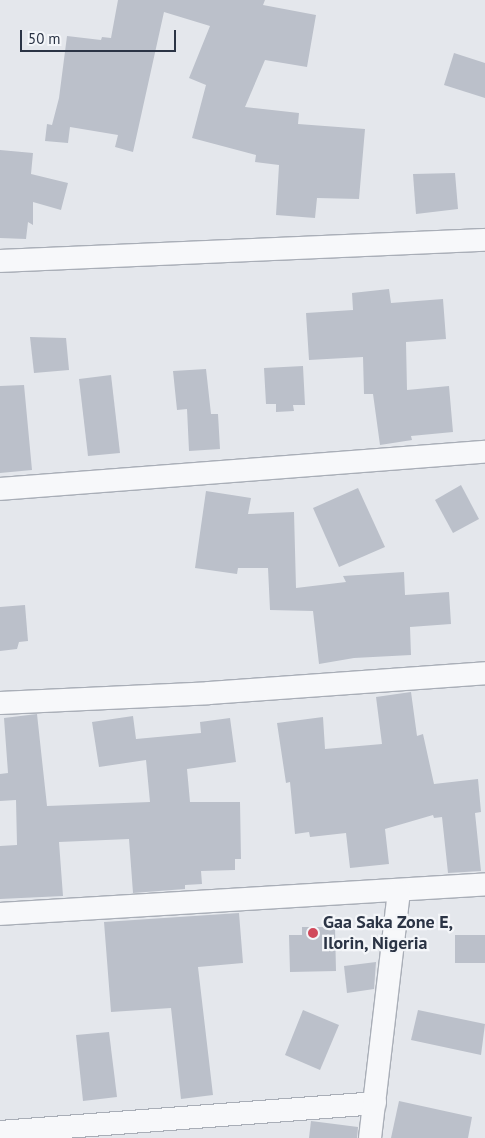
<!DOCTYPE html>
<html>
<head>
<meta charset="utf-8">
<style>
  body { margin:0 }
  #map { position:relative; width:485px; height:1138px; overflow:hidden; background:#e4e7ec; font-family:"PT Sans",sans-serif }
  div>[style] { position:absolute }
  .building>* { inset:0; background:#bbc0ca }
  .roads { filter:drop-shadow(1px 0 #a9aeb7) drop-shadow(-1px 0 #a9aeb7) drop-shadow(0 1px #a9aeb7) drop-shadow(0 -1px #a9aeb7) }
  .minor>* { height:22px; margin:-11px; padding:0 11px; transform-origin:11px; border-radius:11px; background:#f7f8fa }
  .dots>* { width:14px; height:14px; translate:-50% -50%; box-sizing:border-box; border:2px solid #f4f6f9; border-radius:50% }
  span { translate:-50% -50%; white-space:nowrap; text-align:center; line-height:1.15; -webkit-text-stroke:4.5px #f4f6f9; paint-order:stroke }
  .poi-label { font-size:18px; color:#2b3445; font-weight:700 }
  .left { translate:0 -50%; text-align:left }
  .scale { position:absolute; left:20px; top:30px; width:156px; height:22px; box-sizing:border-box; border:2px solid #2b3445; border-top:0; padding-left:6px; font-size:15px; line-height:18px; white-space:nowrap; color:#2b3445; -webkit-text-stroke:4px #f4f6f9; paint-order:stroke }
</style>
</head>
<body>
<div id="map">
  <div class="building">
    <div style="clip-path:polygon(118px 0,265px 0,263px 5px,316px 15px,307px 67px,265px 60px,245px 107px,299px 113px,298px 124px,365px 129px,359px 199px,317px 198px,315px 218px,276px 215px,279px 165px,255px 162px,256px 155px,192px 138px,206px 85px,189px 78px,210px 26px,164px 12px,133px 152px,115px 147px,118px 135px,70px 127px,68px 143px,45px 141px,47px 124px,52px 125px,59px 98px,67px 36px,101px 40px,102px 37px,111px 38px)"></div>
    <div style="clip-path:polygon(454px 53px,485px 63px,485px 98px,444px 85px)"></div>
    <div style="clip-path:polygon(0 150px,33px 153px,31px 174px,68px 183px,61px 210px,33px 202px,33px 225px,28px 222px,26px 239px,0 238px)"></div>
    <div style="clip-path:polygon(455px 173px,458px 209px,416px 214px,413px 174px)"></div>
    <div style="clip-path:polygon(389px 289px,391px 303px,443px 299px,446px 339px,406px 342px,407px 390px,449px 386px,453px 432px,411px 436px,412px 440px,380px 445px,373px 394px,364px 394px,363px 357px,309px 360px,306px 313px,353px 310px,352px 293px)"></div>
    <div style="clip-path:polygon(30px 337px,66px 338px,69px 370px,34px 373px)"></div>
    <div style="clip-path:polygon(303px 366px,305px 405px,293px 405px,294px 411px,276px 412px,276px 404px,266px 404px,264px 368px)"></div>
    <div style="clip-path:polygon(206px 369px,211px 414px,218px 414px,220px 449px,189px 451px,187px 409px,177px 410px,173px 371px)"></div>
    <div style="clip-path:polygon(111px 375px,120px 453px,88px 456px,79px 379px)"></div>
    <div style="clip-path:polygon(24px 385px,32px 470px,0 473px,0 386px)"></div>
    <div style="clip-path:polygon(461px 485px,479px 519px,453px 533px,435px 500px)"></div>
    <div style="clip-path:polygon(358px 488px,385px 547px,339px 567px,313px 508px)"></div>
    <div style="clip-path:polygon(206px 491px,251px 498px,248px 514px,294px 512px,296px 588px,346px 582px,343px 576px,404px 572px,405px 595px,449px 592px,451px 624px,410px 627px,411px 655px,354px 658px,319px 664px,313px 611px,270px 610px,268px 568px,238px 568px,237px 574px,195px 568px)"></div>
    <div style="clip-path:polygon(25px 605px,28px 641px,19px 642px,17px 649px,0 651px,0 607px)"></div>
    <div style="clip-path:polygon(411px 692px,417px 736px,423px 734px,434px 784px,478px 779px,481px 812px,475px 813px,481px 871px,448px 873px,442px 817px,434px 818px,433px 815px,385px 829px,389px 864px,350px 868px,346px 833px,310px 837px,309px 832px,295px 834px,290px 782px,286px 783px,277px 723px,323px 717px,325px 749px,382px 744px,376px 697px)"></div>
    <div style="clip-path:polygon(37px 714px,47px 806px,150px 802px,146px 760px,99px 767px,92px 722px,133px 716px,136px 739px,201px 733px,200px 722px,230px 718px,236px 762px,187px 769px,190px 802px,240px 802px,241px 859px,235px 859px,235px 870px,201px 871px,202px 884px,185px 885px,185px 889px,133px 893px,129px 839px,59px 842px,63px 896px,0 899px,0 846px,17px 845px,16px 800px,0 801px,0 774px,8px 773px,4px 718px)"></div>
    <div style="clip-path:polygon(239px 913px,243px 963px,198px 967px,213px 1095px,181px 1099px,171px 1008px,111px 1012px,104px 922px)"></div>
    <div style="clip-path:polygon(302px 927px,335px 927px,336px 971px,290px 972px,289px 935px,302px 935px)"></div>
    <div style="clip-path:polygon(455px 935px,485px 935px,485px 963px,455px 963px)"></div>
    <div style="clip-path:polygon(376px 962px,374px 989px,347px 993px,344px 966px)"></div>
    <div style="clip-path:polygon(303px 1010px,339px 1025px,320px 1070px,285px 1055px)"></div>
    <div style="clip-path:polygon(418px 1010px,485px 1024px,481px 1055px,411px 1040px)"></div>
    <div style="clip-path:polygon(109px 1032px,117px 1097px,83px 1101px,76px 1035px)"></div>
    <div style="clip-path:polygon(399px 1101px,472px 1117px,468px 1138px,391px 1138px)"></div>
    <div style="clip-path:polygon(311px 1121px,358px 1127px,357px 1138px,309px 1138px)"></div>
  </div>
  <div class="roads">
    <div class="minor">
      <div style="left:0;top:261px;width:485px;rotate:-2.5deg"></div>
      <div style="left:0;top:489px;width:486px;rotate:-4.4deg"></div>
      <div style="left:0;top:703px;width:209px;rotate:-2.7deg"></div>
      <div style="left:209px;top:693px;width:277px;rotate:-4.1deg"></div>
      <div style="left:0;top:914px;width:486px;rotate:-3.5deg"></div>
      <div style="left:0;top:1132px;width:376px;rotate:-4.4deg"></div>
      <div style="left:370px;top:1138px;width:249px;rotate:-83.3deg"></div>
    </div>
  </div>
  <div class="dots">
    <div style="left:313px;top:933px;background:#d1495b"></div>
  </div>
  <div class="poi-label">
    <span class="left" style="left:323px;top:933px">Gaa Saka Zone E,<br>Ilorin, Nigeria</span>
  </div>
  <div class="scale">50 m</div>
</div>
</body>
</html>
